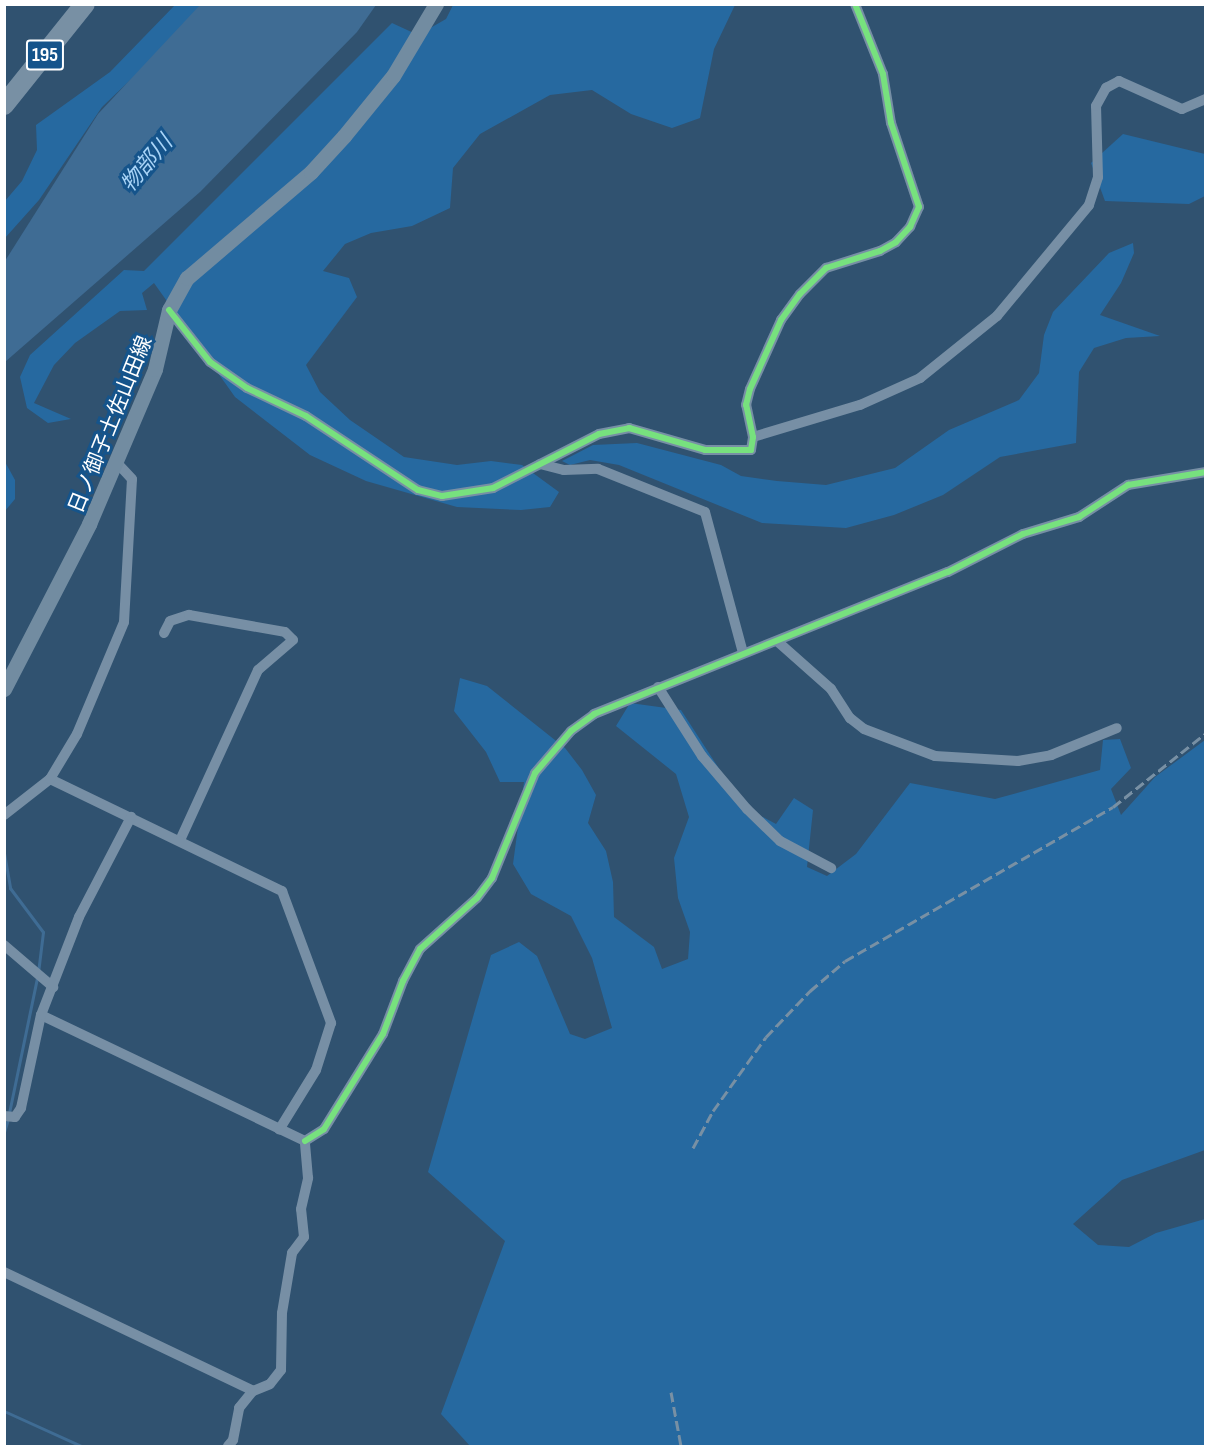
<!DOCTYPE html>
<html>
<head>
<meta charset="utf-8">
<style>
  body { margin:0 }
  #map { position:relative; width:1210px; height:1451px; overflow:hidden; background:#305270; font-family:"Sofia Sans Condensed","Noto Sans JP",sans-serif }
  div>[style] { position:absolute }
  .green>* { inset:0; background:#2669a0 }
  .water>* { inset:0; background:#3f6c94 }
  .stream>* { height:3px; margin:-1.5px; padding:0 1.5px; transform-origin:1.5px; border-radius:1.5px; background:#3f6c94 }
  .street>* { height:10px; margin:-5px; padding:0 5px; transform-origin:5px; border-radius:5px; background:#778fa5 }
  .secondary>* { height:15px; margin:-7.5px; padding:0 7.5px; transform-origin:7.5px; border-radius:7.5px; background:#728ca1 }
  .highway>* { height:20px; margin:-10px; padding:0 10px; transform-origin:10px; border-radius:10px; background:#7890a4 }
  .rail>* { height:3px; margin-top:-1.5px; transform-origin:0; background:repeating-linear-gradient(90deg,#7890a4 0 10px,transparent 0 14.5px) }
  .cycleway>* { height:6px; margin:-3px; padding:0 3px; transform-origin:3px; border-radius:3px; background:#77e17e }
  span { translate:-50% -50%; white-space:nowrap; text-align:center; line-height:1.15; -webkit-text-stroke:6px #15548b; paint-order:stroke }
  .shield-label span { padding:2px 4px; background:#15548b; border:2px solid; border-radius:4px; -webkit-text-stroke-width:0 }
  .shield-label { font-size:20px; color:#fff; font-weight:700 }
  .street-label { font-size:21px; color:#fff }
  .water-label { font-size:22px; color:#a9d4f7; font-style:italic }
  .frame { position:absolute; inset:0; border:6px solid #fff; pointer-events:none }
</style>
</head>
<body>
<div id="map">
  <div class="green">
    <div style="clip-path:polygon(175px 5px,209px 5px,102px 107px,39px 200px,5px 238px,5px 201px,22px 181px,37px 150px,36px 125px,110px 72px)"></div>
    <div style="clip-path:polygon(453px 5px,735px 5px,714px 49px,700px 118px,672px 128px,631px 114px,592px 90px,550px 95px,480px 134px,453px 168px,450px 208px,412px 226px,371px 233px,345px 244px,323px 271px,349px 278px,357px 297px,306px 365px,320px 392px,350px 420px,404px 457px,457px 465px,491px 461px,522px 465px,559px 492px,550px 507px,521px 510px,457px 507px,366px 481px,310px 455px,235px 397px,154px 283px,142px 293px,147px 310px,120px 311px,75px 343px,54px 365px,34px 403px,71px 419px,48px 423px,27px 408px,20px 377px,30px 355px,124px 270px,144px 271px,392px 23px,418px 35px,446px 19px)"></div>
    <div style="clip-path:polygon(1123px 134px,1205px 154px,1205px 196px,1189px 204px,1105px 201px,1091px 163px)"></div>
    <div style="clip-path:polygon(1133px 243px,1134px 253px,1121px 283px,1100px 315px,1160px 336px,1126px 338px,1094px 348px,1079px 372px,1076px 443px,1000px 457px,943px 495px,894px 515px,846px 528px,762px 523px,619px 465px,590px 460px,570px 465px,562px 461px,593px 445px,637px 443px,721px 465px,741px 476px,777px 481px,826px 485px,895px 468px,949px 430px,1019px 400px,1039px 373px,1044px 335px,1053px 312px,1109px 253px)"></div>
    <div style="clip-path:polygon(4px 460px,15px 480px,15px 499px,5px 511px)"></div>
    <div style="clip-path:polygon(460px 678px,487px 686px,565px 748px,582px 770px,596px 795px,588px 823px,606px 851px,613px 882px,614px 917px,654px 947px,662px 969px,688px 959px,690px 932px,678px 898px,674px 858px,689px 817px,676px 774px,616px 726px,630px 703px,681px 710px,744px 807px,776px 824px,794px 798px,813px 810px,807px 867px,827px 876px,856px 854px,910px 783px,995px 799px,1100px 770px,1103px 740px,1120px 739px,1131px 768px,1111px 789px,1121px 815px,1155px 777px,1205px 740px,1205px 1150px,1122px 1180px,1073px 1224px,1098px 1245px,1129px 1247px,1156px 1233px,1205px 1219px,1205px 1446px,470px 1446px,441px 1414px,505px 1241px,428px 1172px,491px 955px,519px 942px,537px 956px,570px 1034px,585px 1039px,612px 1028px,592px 958px,571px 916px,531px 894px,513px 864px,524px 782px,500px 782px,486px 752px,454px 711px)"></div>
  </div>
  <div class="water">
    <div style="clip-path:polygon(200px 5px,376px 5px,357px 32px,200px 192px,5px 362px,5px 261px,98px 114px)"></div>
  </div>
  <div class="stream">
    <div style="left:4px;top:853px;width:36px;rotate:80deg"></div>
    <div style="left:10px;top:888px;width:55px;rotate:53.1deg"></div>
    <div style="left:43px;top:932px;width:39px;rotate:97deg"></div>
    <div style="left:9px;top:1113px;width:138px;rotate:-78.3deg"></div>
    <div style="left:4px;top:1132px;width:14px;rotate:-73deg"></div>
    <div style="left:4px;top:1411px;width:85px;rotate:24.4deg"></div>
  </div>
  <div class="street">
    <div style="left:169px;top:310px;width:66px;rotate:51.7deg"></div>
    <div style="left:210px;top:362px;width:45px;rotate:35.1deg"></div>
    <div style="left:247px;top:388px;width:65px;rotate:25.4deg"></div>
    <div style="left:306px;top:416px;width:134px;rotate:33.5deg"></div>
    <div style="left:418px;top:490px;width:25px;rotate:14deg"></div>
    <div style="left:442px;top:496px;width:52px;rotate:-8.9deg"></div>
    <div style="left:493px;top:488px;width:119px;rotate:-27deg"></div>
    <div style="left:599px;top:434px;width:31px;rotate:-11deg"></div>
    <div style="left:629px;top:428px;width:79px;rotate:16.1deg"></div>
    <div style="left:705px;top:450px;width:46px"></div>
    <div style="left:751px;top:450px;width:13px;rotate:-81deg"></div>
    <div style="left:753px;top:437px;width:33px;rotate:-102deg"></div>
    <div style="left:746px;top:405px;width:16px;rotate:-76deg"></div>
    <div style="left:750px;top:389px;width:76px;rotate:-65.8deg"></div>
    <div style="left:781px;top:320px;width:32px;rotate:-54deg"></div>
    <div style="left:800px;top:294px;width:37px;rotate:-45deg"></div>
    <div style="left:826px;top:268px;width:57px;rotate:-17.5deg"></div>
    <div style="left:880px;top:251px;width:18px;rotate:-29deg"></div>
    <div style="left:896px;top:242px;width:21px;rotate:-47deg"></div>
    <div style="left:910px;top:227px;width:22px;rotate:-66deg"></div>
    <div style="left:919px;top:207px;width:89px;rotate:-108.4deg"></div>
    <div style="left:891px;top:123px;width:50px;rotate:-99.3deg"></div>
    <div style="left:883px;top:74px;width:75px;rotate:-111.8deg"></div>
    <div style="left:753px;top:437px;width:112px;rotate:-16.7deg"></div>
    <div style="left:860px;top:405px;width:66px;rotate:-24.2deg"></div>
    <div style="left:920px;top:378px;width:99px;rotate:-38.8deg"></div>
    <div style="left:997px;top:316px;width:144px;rotate:-50.3deg"></div>
    <div style="left:1089px;top:205px;width:29px;rotate:-72deg"></div>
    <div style="left:1098px;top:177px;width:71px;rotate:-91.6deg"></div>
    <div style="left:1096px;top:106px;width:21px;rotate:-61deg"></div>
    <div style="left:1106px;top:88px;width:15px;rotate:-28deg"></div>
    <div style="left:1119px;top:81px;width:69px;rotate:24deg"></div>
    <div style="left:1182px;top:109px;width:26px;rotate:-23deg"></div>
    <div style="left:540px;top:464px;width:25px;rotate:14deg"></div>
    <div style="left:564px;top:470px;width:34px;rotate:-2deg"></div>
    <div style="left:598px;top:469px;width:115px;rotate:21.9deg"></div>
    <div style="left:705px;top:512px;width:146px;rotate:74.9deg"></div>
    <div style="left:164px;top:633px;width:13px;rotate:-63deg"></div>
    <div style="left:170px;top:621px;width:20px;rotate:-18deg"></div>
    <div style="left:189px;top:615px;width:97px;rotate:10deg"></div>
    <div style="left:285px;top:632px;width:11px;rotate:45deg"></div>
    <div style="left:293px;top:640px;width:46px;rotate:139.4deg"></div>
    <div style="left:258px;top:670px;width:187px;rotate:114.6deg"></div>
    <div style="left:777px;top:641px;width:72px;rotate:41.6deg"></div>
    <div style="left:831px;top:689px;width:35px;rotate:57deg"></div>
    <div style="left:850px;top:718px;width:18px;rotate:38deg"></div>
    <div style="left:864px;top:729px;width:76px;rotate:20.8deg"></div>
    <div style="left:935px;top:756px;width:83px;rotate:3.4deg"></div>
    <div style="left:1018px;top:761px;width:34px;rotate:-10deg"></div>
    <div style="left:1051px;top:755px;width:71px;rotate:-22.2deg"></div>
    <div style="left:658px;top:687px;width:82px;rotate:57.5deg"></div>
    <div style="left:702px;top:756px;width:70px;rotate:49.7deg"></div>
    <div style="left:747px;top:809px;width:46px;rotate:44.1deg"></div>
    <div style="left:780px;top:841px;width:58px;rotate:27.9deg"></div>
    <div style="left:50px;top:779px;width:258px;rotate:25.8deg"></div>
    <div style="left:282px;top:891px;width:141px;rotate:69.6deg"></div>
    <div style="left:331px;top:1023px;width:49px;rotate:107.7deg"></div>
    <div style="left:316px;top:1070px;width:70px;rotate:121.7deg"></div>
    <div style="left:4px;top:815px;width:58px;rotate:-38deg"></div>
    <div style="left:50px;top:779px;width:52px;rotate:-59deg"></div>
    <div style="left:77px;top:734px;width:121px;rotate:-67.2deg"></div>
    <div style="left:124px;top:622px;width:143px;rotate:-86.8deg"></div>
    <div style="left:132px;top:479px;width:23px;rotate:-133deg"></div>
    <div style="left:4px;top:945px;width:65px;rotate:40.6deg"></div>
    <div style="left:41px;top:1015px;width:293px;rotate:25.5deg"></div>
    <div style="left:4px;top:1116px;width:11px;rotate:5deg"></div>
    <div style="left:15px;top:1117px;width:11px;rotate:-56deg"></div>
    <div style="left:21px;top:1108px;width:95px;rotate:-77.9deg"></div>
    <div style="left:41px;top:1015px;width:105px;rotate:-68.8deg"></div>
    <div style="left:79px;top:917px;width:113px;rotate:-62.5deg"></div>
    <div style="left:305px;top:1141px;width:22px;rotate:-32deg"></div>
    <div style="left:324px;top:1129px;width:112px;rotate:-58.2deg"></div>
    <div style="left:383px;top:1034px;width:57px;rotate:-69.3deg"></div>
    <div style="left:403px;top:981px;width:36px;rotate:-62deg"></div>
    <div style="left:420px;top:949px;width:76px;rotate:-41.8deg"></div>
    <div style="left:477px;top:898px;width:25px;rotate:-53deg"></div>
    <div style="left:492px;top:878px;width:113px;rotate:-67.7deg"></div>
    <div style="left:535px;top:773px;width:55px;rotate:-49.4deg"></div>
    <div style="left:571px;top:731px;width:29px;rotate:-36deg"></div>
    <div style="left:594px;top:714px;width:381px;rotate:-21.9deg"></div>
    <div style="left:948px;top:572px;width:84px;rotate:-26.9deg"></div>
    <div style="left:1023px;top:534px;width:59px;rotate:-16.9deg"></div>
    <div style="left:1079px;top:517px;width:59px;rotate:-33.1deg"></div>
    <div style="left:1128px;top:485px;width:79px;rotate:-9.5deg"></div>
    <div style="left:4px;top:1272px;width:276px;rotate:25.5deg"></div>
    <div style="left:228px;top:1446px;width:8px;rotate:-50deg"></div>
    <div style="left:233px;top:1440px;width:33px;rotate:-79deg"></div>
    <div style="left:239px;top:1408px;width:22px;rotate:-51deg"></div>
    <div style="left:253px;top:1391px;width:18px;rotate:-22deg"></div>
    <div style="left:270px;top:1384px;width:18px;rotate:-52deg"></div>
    <div style="left:281px;top:1370px;width:57px;rotate:-89deg"></div>
    <div style="left:282px;top:1313px;width:61px;rotate:-80.5deg"></div>
    <div style="left:292px;top:1253px;width:20px;rotate:-53deg"></div>
    <div style="left:304px;top:1237px;width:28px;rotate:-96deg"></div>
    <div style="left:301px;top:1209px;width:32px;rotate:-77deg"></div>
    <div style="left:308px;top:1178px;width:37px;rotate:-95deg"></div>
  </div>
  <div class="secondary">
    <div style="left:4px;top:689px;width:186px;rotate:-62.7deg"></div>
    <div style="left:89px;top:524px;width:168px;rotate:-66.9deg"></div>
    <div style="left:155px;top:369px;width:61px;rotate:-76.7deg"></div>
    <div style="left:169px;top:310px;width:37px;rotate:-61deg"></div>
    <div style="left:187px;top:278px;width:163px;rotate:-40.5deg"></div>
    <div style="left:311px;top:172px;width:49px;rotate:-47.5deg"></div>
    <div style="left:344px;top:136px;width:77px;rotate:-50.8deg"></div>
    <div style="left:393px;top:76px;width:84px;rotate:-59.2deg"></div>
  </div>
  <div class="highway">
    <div style="left:4px;top:105px;width:129px;rotate:-51.3deg"></div>
  </div>
  <div class="rail">
    <div style="left:693px;top:1148px;width:42px;rotate:-61.6deg"></div>
    <div style="left:713px;top:1111px;width:91px;rotate:-54.4deg"></div>
    <div style="left:766px;top:1037px;width:64px;rotate:-46.3deg"></div>
    <div style="left:810px;top:991px;width:46px;rotate:-40.6deg"></div>
    <div style="left:845px;top:961px;width:309px;rotate:-29.9deg"></div>
    <div style="left:1113px;top:807px;width:119px;rotate:-38.5deg"></div>
    <div style="left:671px;top:1392px;width:55px;rotate:79.5deg"></div>
  </div>
  <div class="cycleway">
    <div style="left:169px;top:310px;width:66px;rotate:51.7deg"></div>
    <div style="left:210px;top:362px;width:45px;rotate:35.1deg"></div>
    <div style="left:247px;top:388px;width:65px;rotate:25.4deg"></div>
    <div style="left:306px;top:416px;width:134px;rotate:33.5deg"></div>
    <div style="left:418px;top:490px;width:25px;rotate:14deg"></div>
    <div style="left:442px;top:496px;width:52px;rotate:-8.9deg"></div>
    <div style="left:493px;top:488px;width:119px;rotate:-27deg"></div>
    <div style="left:599px;top:434px;width:31px;rotate:-11deg"></div>
    <div style="left:629px;top:428px;width:79px;rotate:16.1deg"></div>
    <div style="left:705px;top:450px;width:46px"></div>
    <div style="left:751px;top:450px;width:13px;rotate:-81deg"></div>
    <div style="left:753px;top:437px;width:33px;rotate:-102deg"></div>
    <div style="left:746px;top:405px;width:16px;rotate:-76deg"></div>
    <div style="left:750px;top:389px;width:76px;rotate:-65.8deg"></div>
    <div style="left:781px;top:320px;width:32px;rotate:-54deg"></div>
    <div style="left:800px;top:294px;width:37px;rotate:-45deg"></div>
    <div style="left:826px;top:268px;width:57px;rotate:-17.5deg"></div>
    <div style="left:880px;top:251px;width:18px;rotate:-29deg"></div>
    <div style="left:896px;top:242px;width:21px;rotate:-47deg"></div>
    <div style="left:910px;top:227px;width:22px;rotate:-66deg"></div>
    <div style="left:919px;top:207px;width:89px;rotate:-108.4deg"></div>
    <div style="left:891px;top:123px;width:50px;rotate:-99.3deg"></div>
    <div style="left:883px;top:74px;width:75px;rotate:-111.8deg"></div>
    <div style="left:305px;top:1141px;width:22px;rotate:-32deg"></div>
    <div style="left:324px;top:1129px;width:112px;rotate:-58.2deg"></div>
    <div style="left:383px;top:1034px;width:57px;rotate:-69.3deg"></div>
    <div style="left:403px;top:981px;width:36px;rotate:-62deg"></div>
    <div style="left:420px;top:949px;width:76px;rotate:-41.8deg"></div>
    <div style="left:477px;top:898px;width:25px;rotate:-53deg"></div>
    <div style="left:492px;top:878px;width:113px;rotate:-67.7deg"></div>
    <div style="left:535px;top:773px;width:55px;rotate:-49.4deg"></div>
    <div style="left:571px;top:731px;width:29px;rotate:-36deg"></div>
    <div style="left:594px;top:714px;width:381px;rotate:-21.9deg"></div>
    <div style="left:948px;top:572px;width:84px;rotate:-26.9deg"></div>
    <div style="left:1023px;top:534px;width:59px;rotate:-16.9deg"></div>
    <div style="left:1079px;top:517px;width:59px;rotate:-33.1deg"></div>
    <div style="left:1128px;top:485px;width:79px;rotate:-9.5deg"></div>
  </div>
  <div class="shield-label">
    <span style="left:45px;top:55px">195</span>
  </div>
  <div class="street-label">
    <span style="left:111px;top:425px;rotate:-68deg">日ノ御子土佐山田線</span>
  </div>
  <div class="water-label">
    <span style="left:147px;top:164px;rotate:-50deg">物部川</span>
  </div>
  <div class="frame"></div>
</div>
</body>
</html>
